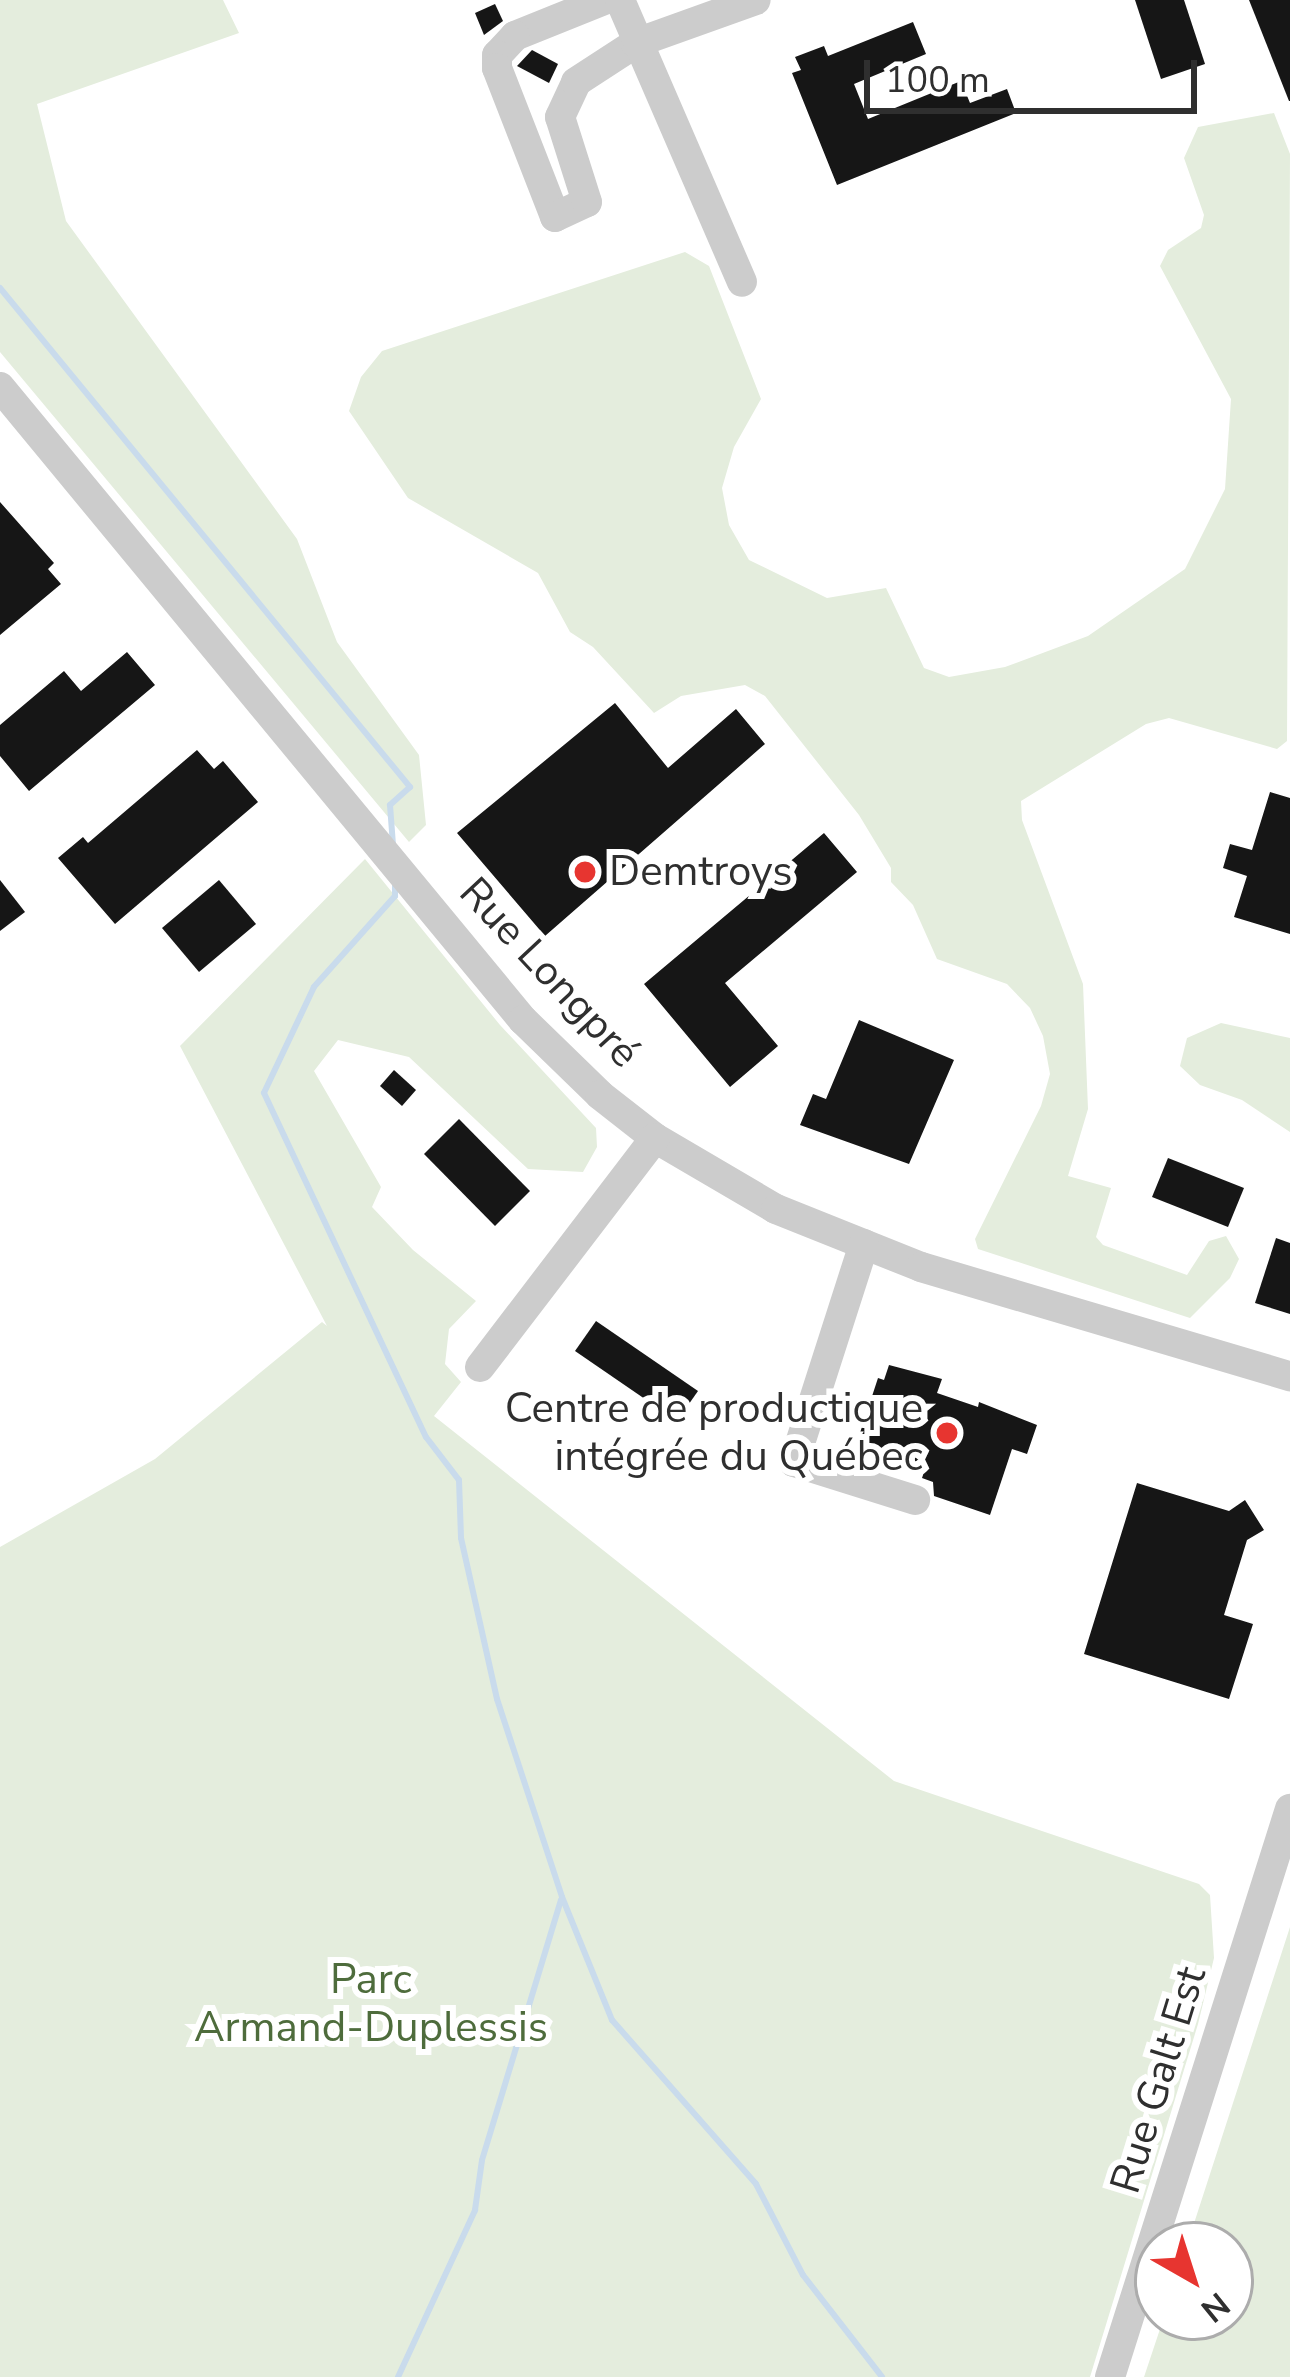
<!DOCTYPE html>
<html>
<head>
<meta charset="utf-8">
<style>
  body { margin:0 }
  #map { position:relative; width:1290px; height:2377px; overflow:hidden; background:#fff; font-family:"Nunito Sans",sans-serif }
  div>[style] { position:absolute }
  .green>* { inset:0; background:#e4eddd }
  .stream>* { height:6px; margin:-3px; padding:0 3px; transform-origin:3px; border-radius:3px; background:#c9dbec }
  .building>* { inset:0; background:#161616 }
  .minor>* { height:30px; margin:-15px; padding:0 15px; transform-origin:15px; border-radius:15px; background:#ccc }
  .dots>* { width:33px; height:33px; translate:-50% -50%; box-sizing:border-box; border:6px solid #fff; border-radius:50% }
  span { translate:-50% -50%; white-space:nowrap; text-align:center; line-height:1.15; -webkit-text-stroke:12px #fff; paint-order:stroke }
  .poi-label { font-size:42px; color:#2f2f2f }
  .left { translate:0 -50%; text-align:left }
  .right { translate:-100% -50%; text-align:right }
  .street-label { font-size:42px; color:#2f2f2f }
  .park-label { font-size:42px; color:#4e6c3c }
  .north { position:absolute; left:1134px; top:2221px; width:120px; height:120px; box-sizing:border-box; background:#fff; border:3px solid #acacac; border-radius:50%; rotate:141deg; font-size:33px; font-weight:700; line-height:48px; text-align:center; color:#2f2f2f }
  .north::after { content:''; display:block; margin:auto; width:42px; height:54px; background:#e73530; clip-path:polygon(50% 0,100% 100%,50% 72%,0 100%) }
  .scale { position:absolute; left:864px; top:60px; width:333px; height:54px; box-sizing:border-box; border:6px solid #2f2f2f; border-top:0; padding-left:15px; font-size:36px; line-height:42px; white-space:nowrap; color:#2f2f2f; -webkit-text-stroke:9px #fff; paint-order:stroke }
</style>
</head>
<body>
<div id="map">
  <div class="green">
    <div style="clip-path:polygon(0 0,223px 0,239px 33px,37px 104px,66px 221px,297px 539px,337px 642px,419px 755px,426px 825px,409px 842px,0 352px)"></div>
    <div style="clip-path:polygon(1274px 113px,1290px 154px,1287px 741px,1277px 749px,1169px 718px,1146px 724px,1021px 801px,1022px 820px,1083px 984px,1088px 1109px,1068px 1176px,1111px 1188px,1096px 1237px,1103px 1245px,1187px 1275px,1209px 1241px,1226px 1236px,1239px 1259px,1230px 1278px,1190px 1318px,978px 1249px,975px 1239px,1041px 1106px,1050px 1074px,1043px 1036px,1030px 1008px,1007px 984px,937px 959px,913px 905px,891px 882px,891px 868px,859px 815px,765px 696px,745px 685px,681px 696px,654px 713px,593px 647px,570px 632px,538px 573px,408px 498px,349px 411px,361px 377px,382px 351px,685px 252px,709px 266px,761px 399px,734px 447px,722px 488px,729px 525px,749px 560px,827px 598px,886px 588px,924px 668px,949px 677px,1005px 667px,1088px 636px,1185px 569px,1225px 489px,1231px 399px,1160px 266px,1168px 250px,1201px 228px,1204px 215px,1184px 158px,1198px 127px)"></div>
    <div style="clip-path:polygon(365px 859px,500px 1025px,596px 1128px,597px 1147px,583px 1172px,528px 1169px,409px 1057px,338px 1040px,314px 1071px,381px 1187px,372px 1207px,413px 1250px,476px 1301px,449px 1329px,445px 1364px,461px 1382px,434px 1416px,894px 1781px,1199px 1884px,1210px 1895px,1214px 1958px,1198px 2024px,1090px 2377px,0 2377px,0 1547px,155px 1459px,322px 1322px,327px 1326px,180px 1046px)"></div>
    <div style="clip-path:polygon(1221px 1023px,1290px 1038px,1290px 1132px,1242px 1100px,1200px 1085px,1180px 1066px,1187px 1038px)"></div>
    <div style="clip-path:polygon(1290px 1927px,1290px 2377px,1144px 2377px,1164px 2317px,1230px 2317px,1230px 2245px,1187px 2245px)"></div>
  </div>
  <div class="stream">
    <div style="left:0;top:288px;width:646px;rotate:50.59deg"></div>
    <div style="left:410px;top:787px;width:27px;rotate:138deg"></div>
    <div style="left:390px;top:805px;width:40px;rotate:85.7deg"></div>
    <div style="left:395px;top:882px;width:14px;rotate:90deg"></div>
    <div style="left:395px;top:896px;width:122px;rotate:131.7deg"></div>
    <div style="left:314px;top:987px;width:117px;rotate:115.3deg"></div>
    <div style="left:264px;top:1093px;width:380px;rotate:64.8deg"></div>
    <div style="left:426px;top:1437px;width:54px;rotate:52.5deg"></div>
    <div style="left:459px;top:1480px;width:58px;rotate:88deg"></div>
    <div style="left:461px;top:1538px;width:165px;rotate:77.4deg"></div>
    <div style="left:497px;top:1699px;width:208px;rotate:71.8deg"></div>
    <div style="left:562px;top:1897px;width:133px;rotate:67.9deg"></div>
    <div style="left:612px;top:2020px;width:218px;rotate:48.7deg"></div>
    <div style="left:756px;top:2184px;width:102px;rotate:62.7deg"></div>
    <div style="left:803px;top:2275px;width:129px;rotate:52.2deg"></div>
    <div style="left:398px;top:2377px;width:184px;rotate:-65.2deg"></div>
    <div style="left:475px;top:2210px;width:50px;rotate:-82deg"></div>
    <div style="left:482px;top:2160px;width:272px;rotate:-73.1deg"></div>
  </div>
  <div class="building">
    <div style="clip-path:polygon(1135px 0,1184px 0,1205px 64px,1161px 79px)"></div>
    <div style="clip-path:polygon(1249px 0,1290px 0,1290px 101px,1289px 101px)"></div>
    <div style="clip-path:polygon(495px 4px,503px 21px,484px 35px,475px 13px)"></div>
    <div style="clip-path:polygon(913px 22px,926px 54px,854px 84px,868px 119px,961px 81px,970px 103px,1007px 89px,1016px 113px,837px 185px,792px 73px,801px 70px,795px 57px,824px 46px,828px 56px)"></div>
    <div style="clip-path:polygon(532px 50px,558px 64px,549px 83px,517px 66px)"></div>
    <div style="clip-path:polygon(0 502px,54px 563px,48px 569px,61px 584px,0 635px)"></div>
    <div style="clip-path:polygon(127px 652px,155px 685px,29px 791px,0 756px,0 725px,64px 671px,81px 691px)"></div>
    <div style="clip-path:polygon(615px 703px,668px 768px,736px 709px,765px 744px,545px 936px,457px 833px)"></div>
    <div style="clip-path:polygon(197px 750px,214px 769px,223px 761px,258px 802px,115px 924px,58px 858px,83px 837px,88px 843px)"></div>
    <div style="clip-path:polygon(1270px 792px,1290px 798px,1290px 934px,1234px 917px,1247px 876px,1223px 868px,1230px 844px,1252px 850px)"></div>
    <div style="clip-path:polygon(824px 833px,857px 872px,725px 983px,778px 1046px,730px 1087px,644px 984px)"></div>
    <div style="clip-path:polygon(0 880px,25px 912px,0 931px)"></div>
    <div style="clip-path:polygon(219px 880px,256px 924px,199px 972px,162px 928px)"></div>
    <div style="clip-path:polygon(859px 1020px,954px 1060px,909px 1164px,800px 1125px,813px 1094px,826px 1099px)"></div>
    <div style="clip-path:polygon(394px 1070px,416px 1090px,402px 1106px,380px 1086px)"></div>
    <div style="clip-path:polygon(459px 1119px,530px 1191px,495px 1226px,424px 1154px)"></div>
    <div style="clip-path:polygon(1168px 1158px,1244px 1188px,1228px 1227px,1152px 1197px)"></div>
    <div style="clip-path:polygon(1276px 1238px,1290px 1243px,1290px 1314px,1255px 1303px)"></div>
    <div style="clip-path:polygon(596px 1321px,698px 1391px,677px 1421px,575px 1351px)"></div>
    <div style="clip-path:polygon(889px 1365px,942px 1379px,937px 1393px,978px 1407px,979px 1402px,1037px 1425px,1027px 1454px,1012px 1449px,990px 1515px,934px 1496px,933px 1482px,922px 1478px,926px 1466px,857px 1442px,878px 1378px,884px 1380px)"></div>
    <div style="clip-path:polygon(1137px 1483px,1229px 1511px,1245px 1500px,1264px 1530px,1247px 1540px,1224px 1615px,1253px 1624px,1229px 1699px,1084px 1654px)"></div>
  </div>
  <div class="minor">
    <div style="left:604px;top:0;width:96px;rotate:158deg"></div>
    <div style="left:515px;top:36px;width:26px;rotate:133deg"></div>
    <div style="left:497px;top:55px;width:13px;rotate:90deg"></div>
    <div style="left:497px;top:68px;width:160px;rotate:68.7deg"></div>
    <div style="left:555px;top:217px;width:35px;rotate:-25deg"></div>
    <div style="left:587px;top:202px;width:89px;rotate:-107.6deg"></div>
    <div style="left:560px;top:117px;width:38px;rotate:-65deg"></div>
    <div style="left:576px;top:82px;width:72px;rotate:-33deg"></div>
    <div style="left:636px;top:43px;width:127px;rotate:-19.7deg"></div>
    <div style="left:620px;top:0;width:307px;rotate:66.6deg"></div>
    <div style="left:0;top:387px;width:821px;rotate:50.44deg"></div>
    <div style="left:523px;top:1020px;width:107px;rotate:44.2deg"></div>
    <div style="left:600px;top:1095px;width:70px;rotate:38deg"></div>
    <div style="left:655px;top:1138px;width:140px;rotate:30.4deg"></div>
    <div style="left:776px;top:1209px;width:156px;rotate:21.8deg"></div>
    <div style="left:921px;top:1267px;width:385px;rotate:16.5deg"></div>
    <div style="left:864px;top:1244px;width:229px;rotate:107.8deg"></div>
    <div style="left:794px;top:1462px;width:127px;rotate:17.4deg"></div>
    <div style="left:480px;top:1367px;width:288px;rotate:-52.6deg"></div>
    <div style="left:1110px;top:2377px;width:596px;rotate:-72.42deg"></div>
  </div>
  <div class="dots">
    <div style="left:585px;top:872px;background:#e73530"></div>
    <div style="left:947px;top:1433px;background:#e73530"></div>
  </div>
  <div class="poi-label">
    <span class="left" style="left:609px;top:872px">Demtroys</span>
    <span class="right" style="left:923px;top:1433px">Centre de productique<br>intégrée du Québec</span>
  </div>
  <div class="street-label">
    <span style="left:549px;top:973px;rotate:47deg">Rue Longpré</span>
    <span style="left:1159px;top:2080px;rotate:-73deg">Rue Galt Est</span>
  </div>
  <div class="park-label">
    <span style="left:371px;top:2004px">Parc<br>Armand-Duplessis</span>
  </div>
  <div class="north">N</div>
  <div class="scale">100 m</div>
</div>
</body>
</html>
